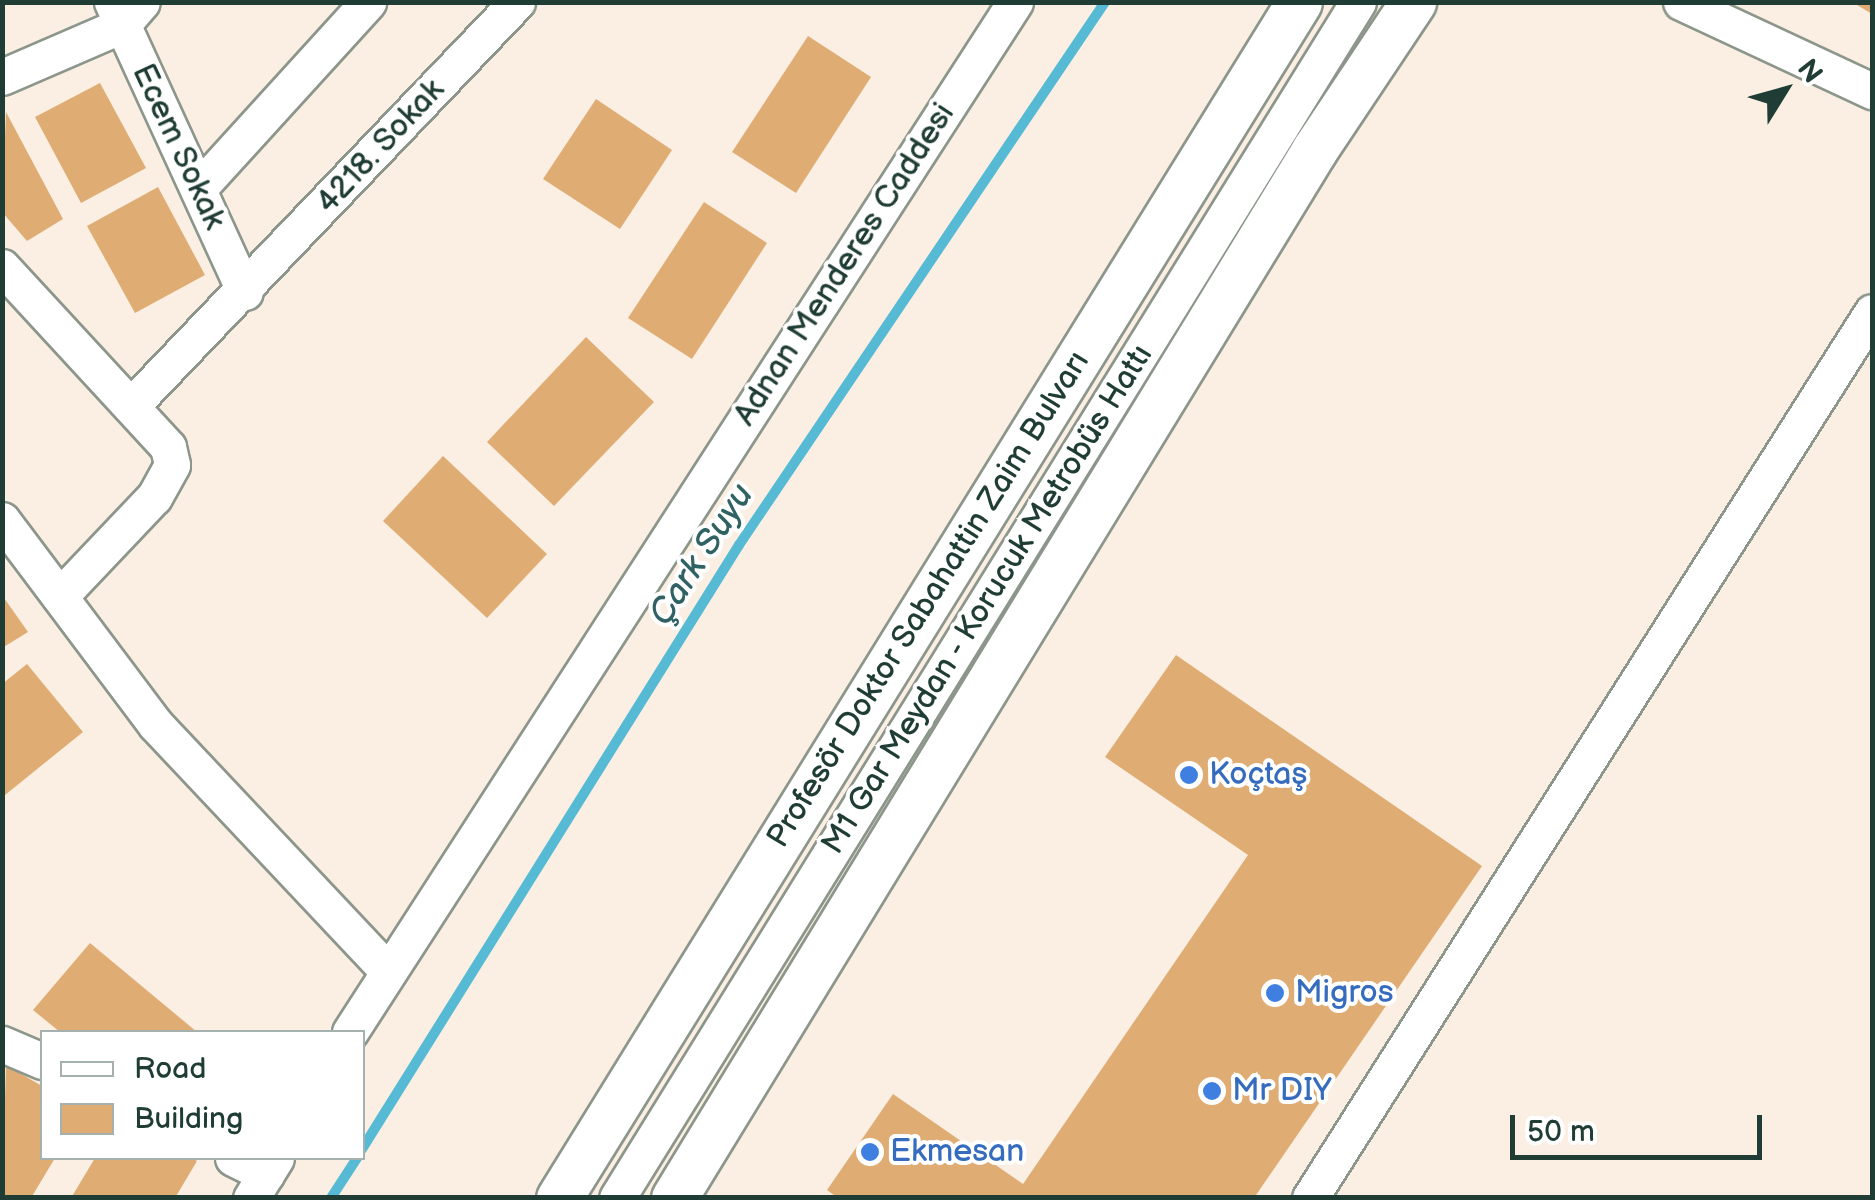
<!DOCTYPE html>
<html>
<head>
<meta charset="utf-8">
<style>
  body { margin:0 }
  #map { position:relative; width:1875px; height:1200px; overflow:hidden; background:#faefe2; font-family:"Balsamiq Sans",sans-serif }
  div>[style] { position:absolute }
  .stream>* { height:10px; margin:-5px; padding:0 5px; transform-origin:5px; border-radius:5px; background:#56bad4 }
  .building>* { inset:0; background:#dfad74 }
  .roads { filter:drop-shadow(2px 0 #8c968b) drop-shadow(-2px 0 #8c968b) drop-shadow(0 2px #8c968b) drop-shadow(0 -2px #8c968b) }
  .minor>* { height:35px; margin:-17.5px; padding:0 17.5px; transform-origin:17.5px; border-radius:17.5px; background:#fff }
  .major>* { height:45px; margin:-22.5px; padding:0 22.5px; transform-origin:22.5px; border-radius:22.5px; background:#fff }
  .dots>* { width:28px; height:28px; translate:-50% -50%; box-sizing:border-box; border:5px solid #fff; border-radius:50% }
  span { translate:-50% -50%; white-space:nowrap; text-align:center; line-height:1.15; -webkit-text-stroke:8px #fff; paint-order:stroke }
  .street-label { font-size:32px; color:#1f3d34 }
  .shop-label { font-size:32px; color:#366cbe }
  .left { translate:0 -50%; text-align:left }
  .water-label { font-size:35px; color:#306264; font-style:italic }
  .frame { position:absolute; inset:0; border:5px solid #1f3d34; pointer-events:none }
  .legend { position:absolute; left:40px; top:1030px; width:325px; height:130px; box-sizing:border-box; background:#fff; border:2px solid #a5b1ae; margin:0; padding:12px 18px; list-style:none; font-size:30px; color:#1f3d34 }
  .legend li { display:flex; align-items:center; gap:20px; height:50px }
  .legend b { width:50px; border:2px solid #a5b1ae }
  .north { position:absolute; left:1735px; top:40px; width:100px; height:100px; -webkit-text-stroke:8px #fff; paint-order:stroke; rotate:53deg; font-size:28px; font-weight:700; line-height:40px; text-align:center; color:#1f3d34 }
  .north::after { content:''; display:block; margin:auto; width:35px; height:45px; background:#1f3d34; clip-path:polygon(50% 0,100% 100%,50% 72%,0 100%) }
  .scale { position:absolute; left:1510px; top:1115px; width:252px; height:45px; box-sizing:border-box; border:5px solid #1f3d34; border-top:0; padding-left:12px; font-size:30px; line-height:35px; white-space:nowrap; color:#1f3d34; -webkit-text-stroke:8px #fff; paint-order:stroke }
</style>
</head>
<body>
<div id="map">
  <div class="stream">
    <div style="left:362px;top:1149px;width:712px;rotate:-58.03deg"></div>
    <div style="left:739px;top:545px;width:655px;rotate:-56.02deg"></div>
    <div style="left:331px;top:1198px;width:48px;rotate:-57deg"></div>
  </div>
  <div class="building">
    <div style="clip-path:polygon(1852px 2px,1872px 2px,1872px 14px)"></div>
    <div style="clip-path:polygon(808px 36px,871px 77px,796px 193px,732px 152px)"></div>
    <div style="clip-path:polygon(100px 83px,146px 168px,81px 203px,35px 117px)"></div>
    <div style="clip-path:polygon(596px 99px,672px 150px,620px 229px,543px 179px)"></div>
    <div style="clip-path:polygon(6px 112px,63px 219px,27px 241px,2px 212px)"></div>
    <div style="clip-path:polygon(158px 187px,205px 275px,135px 313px,87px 226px)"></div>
    <div style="clip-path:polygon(704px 202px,767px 243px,692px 359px,628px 318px)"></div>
    <div style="clip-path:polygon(586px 337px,654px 402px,554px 506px,487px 442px)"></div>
    <div style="clip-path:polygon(443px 456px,547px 554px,487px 618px,383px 521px)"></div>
    <div style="clip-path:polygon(2px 595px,28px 632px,2px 648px)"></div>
    <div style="clip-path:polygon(1176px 655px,1482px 866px,1254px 1198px,838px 1198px,827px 1190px,893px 1094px,1023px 1184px,1248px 855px,1105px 757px)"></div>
    <div style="clip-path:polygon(27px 664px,83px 732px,5px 795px,2px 684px)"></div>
    <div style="clip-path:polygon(90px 943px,197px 1032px,60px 1032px,33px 1010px)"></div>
    <div style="clip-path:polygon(6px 1065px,42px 1086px,42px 1158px,55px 1158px,31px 1198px,2px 1198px)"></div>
    <div style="clip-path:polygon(95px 1158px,192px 1158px,197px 1161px,175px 1198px,71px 1198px)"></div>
  </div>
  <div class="roads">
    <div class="minor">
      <div style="left:112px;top:2px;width:319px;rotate:65.4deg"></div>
      <div style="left:1681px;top:2px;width:211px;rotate:25deg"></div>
      <div style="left:2px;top:77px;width:131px;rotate:-23.4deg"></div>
      <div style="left:122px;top:25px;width:30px;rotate:-49deg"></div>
      <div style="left:198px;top:189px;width:253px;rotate:-47.7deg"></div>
      <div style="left:2px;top:267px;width:245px;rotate:47.3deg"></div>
      <div style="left:168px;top:447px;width:18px;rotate:77deg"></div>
      <div style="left:172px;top:465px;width:37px;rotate:119deg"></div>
      <div style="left:154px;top:497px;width:137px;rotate:133.5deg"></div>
      <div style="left:131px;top:406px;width:559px;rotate:-46.31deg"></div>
      <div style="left:2px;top:520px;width:256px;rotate:53.1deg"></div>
      <div style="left:156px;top:725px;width:338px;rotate:46.7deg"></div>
      <div style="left:350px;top:1032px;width:1226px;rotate:-57.15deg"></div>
      <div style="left:2px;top:1044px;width:43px;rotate:23deg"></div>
      <div style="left:233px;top:1158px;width:37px;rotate:26deg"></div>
      <div style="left:251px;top:1198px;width:47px;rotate:-58deg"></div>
      <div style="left:617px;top:1198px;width:1407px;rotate:-58.22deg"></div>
      <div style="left:1310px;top:1198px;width:1049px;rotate:-57.61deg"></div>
    </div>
    <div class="major">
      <div style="left:559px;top:1198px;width:1406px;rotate:-58.25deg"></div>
      <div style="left:674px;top:1198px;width:1229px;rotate:-58.57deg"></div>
      <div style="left:1315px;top:149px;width:177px;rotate:-56.3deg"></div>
    </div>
  </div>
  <div class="dots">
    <div style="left:1189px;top:775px;background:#3f7fe0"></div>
    <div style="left:1275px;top:993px;background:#3f7fe0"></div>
    <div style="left:1212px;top:1091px;background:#3f7fe0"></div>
    <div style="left:870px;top:1152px;background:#3f7fe0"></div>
  </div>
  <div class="street-label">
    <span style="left:178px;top:147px;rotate:65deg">Ecem Sokak</span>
    <span style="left:381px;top:147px;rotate:-47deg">4218. Sokak</span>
    <span style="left:845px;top:265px;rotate:-57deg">Adnan Menderes Caddesi</span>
    <span style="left:929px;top:600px;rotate:-58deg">Profesör Doktor Sabahattin Zaim Bulvarı</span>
    <span style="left:988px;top:600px;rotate:-58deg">M1 Gar Meydan - Korucuk Metrobüs Hattı</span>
  </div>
  <div class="shop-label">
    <span class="left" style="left:1209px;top:775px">Koçtaş</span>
    <span class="left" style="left:1295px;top:993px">Migros</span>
    <span class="left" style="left:1232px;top:1091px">Mr DIY</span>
    <span class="left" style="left:890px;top:1152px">Ekmesan</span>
  </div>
  <div class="water-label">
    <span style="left:702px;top:555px;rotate:-57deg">Çark Suyu</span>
  </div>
  <div class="frame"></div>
  <ul class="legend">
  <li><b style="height:12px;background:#fff"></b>Road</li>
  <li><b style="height:28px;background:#dfad74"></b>Building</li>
  </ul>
  <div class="north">N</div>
  <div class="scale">50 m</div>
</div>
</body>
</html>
